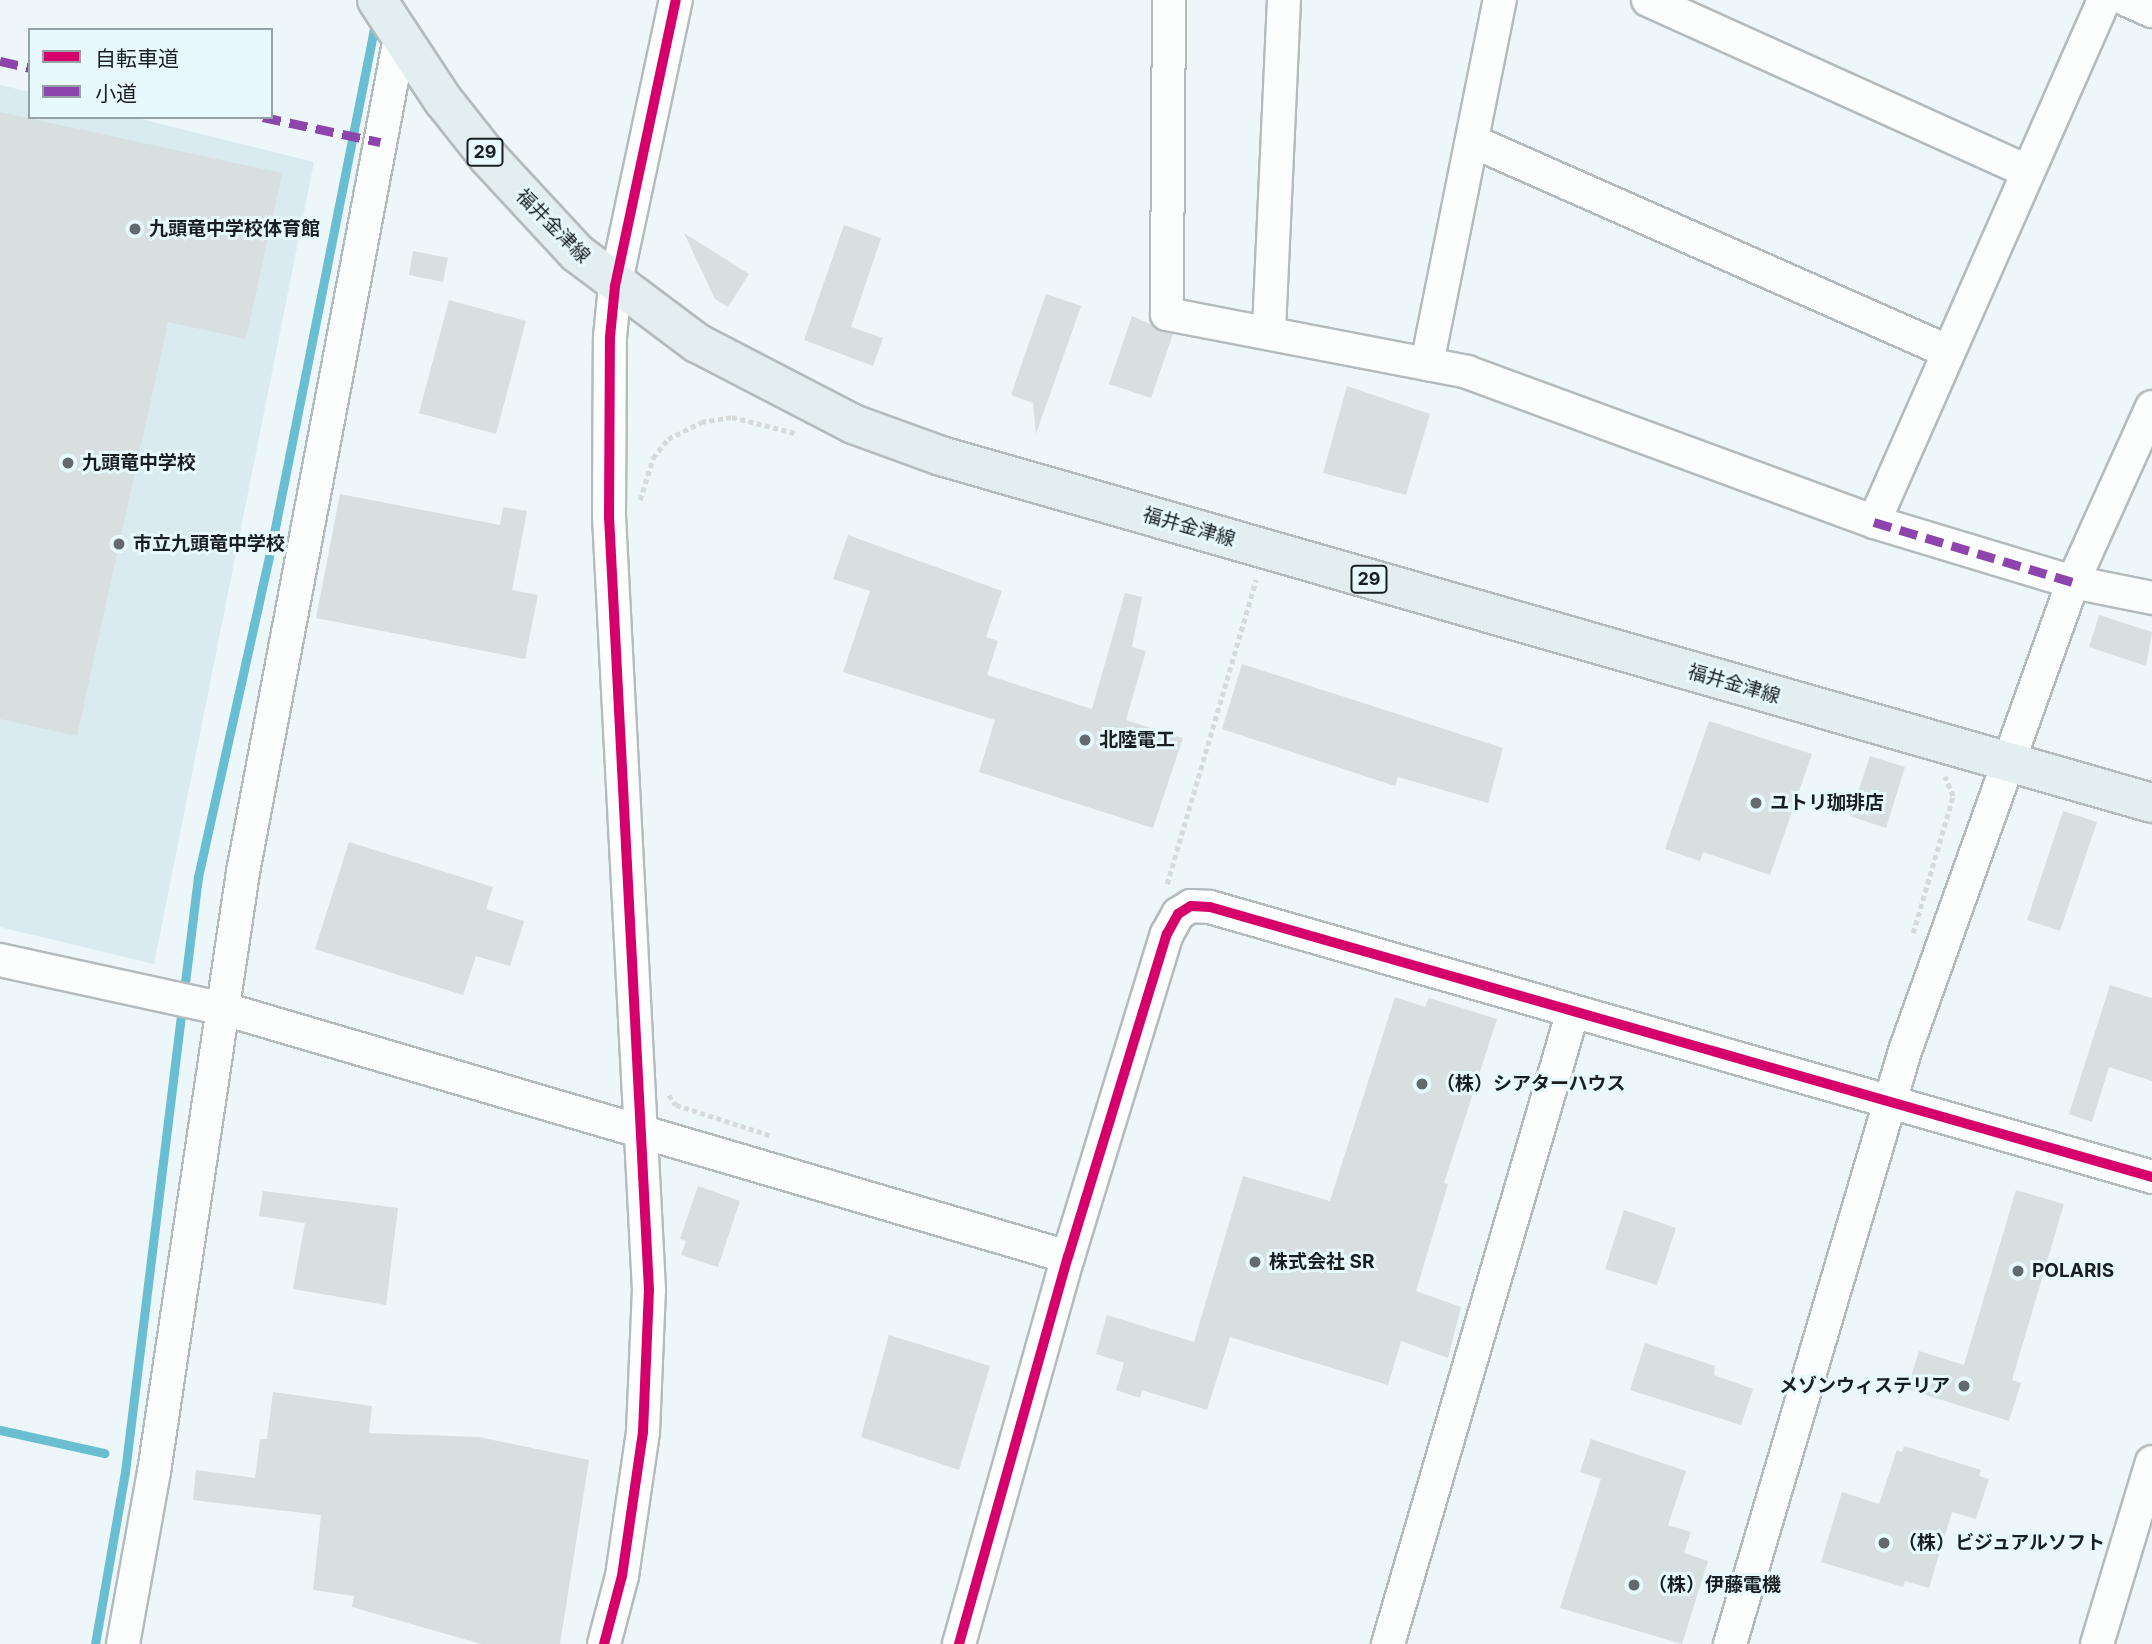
<!DOCTYPE html>
<html>
<head>
<meta charset="utf-8">
<style>
  body { margin:0 }
  #map { position:relative; width:2152px; height:1644px; overflow:hidden; background:#edf6f8; font-family:Inter,"Noto Sans JP",sans-serif }
  div>[style] { position:absolute }
  .built>* { inset:0; background:#d9ebef }
  .stream>* { height:9px; margin:-4.5px; padding:0 4.5px; transform-origin:4.5px; border-radius:4.5px; background:#69bed1 }
  .building>* { inset:0; background:#d7dfe0 }
  .path>* { height:4.5px; margin-top:-2.25px; transform-origin:0; background:repeating-linear-gradient(90deg,#d7dada 0 5px,transparent 0 8.5px) }
  .roads { filter:drop-shadow(2px 0 #b4bbbd) drop-shadow(-2px 0 #b4bbbd) drop-shadow(0 2px #b4bbbd) drop-shadow(0 -2px #b4bbbd) }
  .minor>* { height:32px; margin:-16px; padding:0 16px; transform-origin:16px; border-radius:16px; background:#fcfefe }
  .major>* { height:38px; margin:-19px; padding:0 19px; transform-origin:19px; border-radius:19px; background:#e3eef1 }
  .quiet>* { height:9px; margin-top:-4.5px; transform-origin:0; background:repeating-linear-gradient(90deg,#8e44ad 0 18px,transparent 0 27px) }
  .cycleway>* { height:10px; margin:-5px; padding:0 5px; transform-origin:5px; border-radius:5px; background:#d6006c }
  .dots>* { width:19px; height:19px; translate:-50% -50%; box-sizing:border-box; border:4px solid #e8f9fd; border-radius:50% }
  span { translate:-50% -50%; white-space:nowrap; text-align:center; line-height:1.15; -webkit-text-stroke:6px #e8f9fd; paint-order:stroke }
  .shield-label span { padding:2px 5px; background:#e8f9fd; border:2px solid; border-radius:5px; -webkit-text-stroke-width:0 }
  .shield-label { font-size:18px; color:#191f21; font-weight:700 }
  .street-label { font-size:19px; color:#191f21 }
  .poi-label { font-size:19px; color:#191f21; font-weight:700 }
  .left { translate:0 -50%; text-align:left }
  .right { translate:-100% -50%; text-align:right }
  .legend { position:absolute; left:28px; top:28px; width:245px; height:91px; box-sizing:border-box; background:#e8f9fd; border:2px solid #95a2a5; margin:0; padding:9px 12px; list-style:none; font-size:21px; color:#191f21 }
  .legend li { display:flex; align-items:center; gap:14px; height:35px }
  .legend b { width:35px; border:2px solid #95a2a5 }
</style>
</head>
<body>
<div id="map">
  <div class="built">
    <div style="clip-path:polygon(0 85px,30px 92px,30px 117px,133px 117px,314px 162px,154px 964px,0 927px)"></div>
  </div>
  <div class="stream">
    <div style="left:0;top:1430px;width:107px;rotate:12.5deg"></div>
    <div style="left:95px;top:1644px;width:175px;rotate:-80.1deg"></div>
    <div style="left:125px;top:1472px;width:599px;rotate:-83.01deg"></div>
    <div style="left:198px;top:877px;width:347px;rotate:-77.5deg"></div>
    <div style="left:273px;top:538px;width:529px;rotate:-78.78deg"></div>
  </div>
  <div class="building">
    <div style="clip-path:polygon(0 112px,282px 173px,246px 339px,168px 322px,77px 736px,0 719px)"></div>
    <div style="clip-path:polygon(844px 225px,881px 238px,851px 327px,883px 338px,873px 366px,804px 340px)"></div>
    <div style="clip-path:polygon(684px 233px,749px 274px,728px 307px,715px 299px)"></div>
    <div style="clip-path:polygon(413px 251px,448px 258px,443px 282px,409px 275px)"></div>
    <div style="clip-path:polygon(1046px 294px,1081px 306px,1036px 434px,1033px 403px,1011px 395px)"></div>
    <div style="clip-path:polygon(449px 300px,526px 321px,496px 434px,419px 413px)"></div>
    <div style="clip-path:polygon(1132px 316px,1173px 334px,1151px 398px,1109px 384px)"></div>
    <div style="clip-path:polygon(1347px 386px,1430px 414px,1406px 495px,1323px 473px)"></div>
    <div style="clip-path:polygon(340px 494px,500px 525px,503px 507px,527px 511px,512px 590px,538px 595px,525px 659px,316px 618px)"></div>
    <div style="clip-path:polygon(848px 535px,1002px 591px,986px 637px,998px 641px,987px 675px,1092px 709px,1125px 593px,1142px 597px,1132px 647px,1146px 651px,1126px 720px,1183px 738px,1153px 828px,979px 772px,995px 720px,843px 672px,870px 591px,833px 579px)"></div>
    <div style="clip-path:polygon(2099px 615px,2152px 632px,2146px 666px,2089px 647px)"></div>
    <div style="clip-path:polygon(1242px 664px,1503px 748px,1488px 803px,1398px 777px,1395px 786px,1222px 729px)"></div>
    <div style="clip-path:polygon(1709px 721px,1812px 754px,1770px 875px,1703px 852px,1700px 861px,1665px 849px)"></div>
    <div style="clip-path:polygon(1870px 756px,1905px 767px,1886px 828px,1850px 816px)"></div>
    <div style="clip-path:polygon(2063px 811px,2097px 822px,2060px 931px,2027px 920px)"></div>
    <div style="clip-path:polygon(349px 842px,493px 887px,486px 909px,524px 921px,510px 966px,476px 956px,463px 995px,315px 949px)"></div>
    <div style="clip-path:polygon(2110px 985px,2152px 998px,2152px 1081px,2109px 1067px,2092px 1122px,2069px 1114px)"></div>
    <div style="clip-path:polygon(1395px 997px,1425px 1007px,1429px 998px,1497px 1019px,1444px 1183px,1448px 1184px,1416px 1291px,1461px 1307px,1448px 1358px,1401px 1341px,1388px 1385px,1230px 1337px,1207px 1410px,1142px 1390px,1140px 1398px,1116px 1390px,1124px 1363px,1096px 1354px,1107px 1315px,1194px 1342px,1243px 1176px,1330px 1201px)"></div>
    <div style="clip-path:polygon(698px 1186px,740px 1201px,718px 1267px,681px 1255px,686px 1241px,680px 1239px)"></div>
    <div style="clip-path:polygon(2016px 1190px,2064px 1204px,2012px 1380px,2021px 1383px,2009px 1421px,1907px 1389px,1919px 1351px,1964px 1365px)"></div>
    <div style="clip-path:polygon(263px 1191px,398px 1208px,386px 1305px,293px 1289px,305px 1223px,259px 1216px)"></div>
    <div style="clip-path:polygon(1624px 1210px,1676px 1228px,1657px 1285px,1605px 1269px)"></div>
    <div style="clip-path:polygon(889px 1335px,990px 1366px,959px 1470px,861px 1437px)"></div>
    <div style="clip-path:polygon(1645px 1343px,1715px 1366px,1714px 1375px,1753px 1389px,1741px 1425px,1630px 1390px)"></div>
    <div style="clip-path:polygon(273px 1392px,372px 1406px,369px 1433px,479px 1437px,589px 1460px,560px 1644px,481px 1644px,352px 1607px,354px 1596px,313px 1590px,321px 1515px,193px 1500px,196px 1470px,255px 1478px,260px 1439px,267px 1439px)"></div>
    <div style="clip-path:polygon(1591px 1439px,1686px 1471px,1668px 1525px,1691px 1532px,1684px 1553px,1708px 1561px,1682px 1644px,1560px 1608px,1601px 1479px,1580px 1472px)"></div>
    <div style="clip-path:polygon(1904px 1446px,1981px 1470px,1979px 1476px,1989px 1479px,1976px 1519px,1952px 1512px,1929px 1588px,1905px 1581px,1903px 1587px,1821px 1562px,1842px 1492px,1879px 1504px,1897px 1450px,1902px 1452px)"></div>
  </div>
  <div class="path">
    <div style="left:640px;top:500px;width:44px;rotate:-72.8deg"></div>
    <div style="left:653px;top:458px;width:24px;rotate:-52deg"></div>
    <div style="left:668px;top:439px;width:37px;rotate:-27deg"></div>
    <div style="left:701px;top:422px;width:31px;rotate:-9deg"></div>
    <div style="left:732px;top:417px;width:65px;rotate:14.3deg"></div>
    <div style="left:1167px;top:884px;width:317px;rotate:-73.7deg"></div>
    <div style="left:1913px;top:933px;width:143px;rotate:-73.7deg"></div>
    <div style="left:1953px;top:796px;width:21px;rotate:-113deg"></div>
    <div style="left:669px;top:1095px;width:12px;rotate:55deg"></div>
    <div style="left:676px;top:1105px;width:98px;rotate:17.9deg"></div>
  </div>
  <div class="roads">
    <div class="minor">
      <div style="left:1169px;top:0;width:314px;rotate:90.4deg"></div>
      <div style="left:1167px;top:314px;width:306px;rotate:10.9deg"></div>
      <div style="left:1467px;top:372px;width:434px;rotate:20.2deg"></div>
      <div style="left:1874px;top:522px;width:570px;rotate:-66.22deg"></div>
      <div style="left:1648px;top:0;width:416px;rotate:24.3deg"></div>
      <div style="left:2127px;top:0;width:27px;rotate:24deg"></div>
      <div style="left:1472px;top:141px;width:519px;rotate:23.85deg"></div>
      <div style="left:1269px;top:330px;width:330px;rotate:-87.4deg"></div>
      <div style="left:1427px;top:364px;width:371px;rotate:-78.7deg"></div>
      <div style="left:1874px;top:522px;width:208px;rotate:16.8deg"></div>
      <div style="left:2073px;top:582px;width:81px;rotate:11.4deg"></div>
      <div style="left:0;top:960px;width:226px;rotate:12.3deg"></div>
      <div style="left:221px;top:1008px;width:883px;rotate:16.38deg"></div>
      <div style="left:123px;top:1644px;width:175px;rotate:-79.8deg"></div>
      <div style="left:154px;top:1472px;width:607px;rotate:-81.56deg"></div>
      <div style="left:243px;top:872px;width:850px;rotate:-79.35deg"></div>
      <div style="left:604px;top:1644px;width:70px;rotate:-75.2deg"></div>
      <div style="left:622px;top:1576px;width:146px;rotate:-81.7deg"></div>
      <div style="left:643px;top:1432px;width:142px;rotate:-87.6deg"></div>
      <div style="left:649px;top:1290px;width:775px;rotate:-92.96deg"></div>
      <div style="left:609px;top:516px;width:179px;rotate:-89.7deg"></div>
      <div style="left:610px;top:337px;width:51px;rotate:-84.4deg"></div>
      <div style="left:615px;top:286px;width:292px;rotate:-78deg"></div>
      <div style="left:959px;top:1644px;width:402px;rotate:-74.3deg"></div>
      <div style="left:1068px;top:1257px;width:338px;rotate:-73deg"></div>
      <div style="left:1167px;top:934px;width:23px;rotate:-61deg"></div>
      <div style="left:1178px;top:914px;width:15px;rotate:-32deg"></div>
      <div style="left:1191px;top:906px;width:19px;rotate:3deg"></div>
      <div style="left:1210px;top:907px;width:980px;rotate:15.99deg"></div>
      <div style="left:1388px;top:1644px;width:659px;rotate:-73.71deg"></div>
      <div style="left:1730px;top:1644px;width:618px;rotate:-73.56deg"></div>
      <div style="left:1905px;top:1051px;width:498px;rotate:-70.3deg"></div>
      <div style="left:2073px;top:582px;width:192px;rotate:-65.7deg"></div>
      <div style="left:2097px;top:1644px;width:190px;rotate:-73.2deg"></div>
    </div>
    <div class="major">
      <div style="left:377px;top:0;width:120px;rotate:56.6deg"></div>
      <div style="left:443px;top:100px;width:74px;rotate:51.6deg"></div>
      <div style="left:489px;top:158px;width:129px;rotate:47.2deg"></div>
      <div style="left:577px;top:253px;width:150px;rotate:36.9deg"></div>
      <div style="left:697px;top:343px;width:176px;rotate:27.4deg"></div>
      <div style="left:853px;top:424px;width:94px;rotate:20deg"></div>
      <div style="left:941px;top:456px;width:1260px;rotate:15.99deg"></div>
    </div>
  </div>
  <div class="quiet">
    <div style="left:0;top:61px;width:31px;rotate:13deg"></div>
    <div style="left:263px;top:117px;width:120px;rotate:12.1deg"></div>
    <div style="left:1874px;top:522px;width:208px;rotate:16.8deg"></div>
  </div>
  <div class="cycleway">
    <div style="left:604px;top:1644px;width:70px;rotate:-75.2deg"></div>
    <div style="left:622px;top:1576px;width:146px;rotate:-81.7deg"></div>
    <div style="left:643px;top:1432px;width:142px;rotate:-87.6deg"></div>
    <div style="left:649px;top:1290px;width:775px;rotate:-92.96deg"></div>
    <div style="left:609px;top:516px;width:179px;rotate:-89.7deg"></div>
    <div style="left:610px;top:337px;width:51px;rotate:-84.4deg"></div>
    <div style="left:615px;top:286px;width:292px;rotate:-78deg"></div>
    <div style="left:959px;top:1644px;width:402px;rotate:-74.3deg"></div>
    <div style="left:1068px;top:1257px;width:338px;rotate:-73deg"></div>
    <div style="left:1167px;top:934px;width:23px;rotate:-61deg"></div>
    <div style="left:1178px;top:914px;width:15px;rotate:-32deg"></div>
    <div style="left:1191px;top:906px;width:19px;rotate:3deg"></div>
    <div style="left:1210px;top:907px;width:980px;rotate:15.99deg"></div>
  </div>
  <div class="dots">
    <div style="left:135px;top:229px;background:#636a6c"></div>
    <div style="left:68px;top:463px;background:#636a6c"></div>
    <div style="left:119px;top:544px;background:#636a6c"></div>
    <div style="left:1085px;top:740px;background:#636a6c"></div>
    <div style="left:1756px;top:803px;background:#636a6c"></div>
    <div style="left:1422px;top:1084px;background:#636a6c"></div>
    <div style="left:1255px;top:1262px;background:#636a6c"></div>
    <div style="left:2018px;top:1271px;background:#636a6c"></div>
    <div style="left:1964px;top:1386px;background:#636a6c"></div>
    <div style="left:1884px;top:1543px;background:#636a6c"></div>
    <div style="left:1634px;top:1585px;background:#636a6c"></div>
  </div>
  <div class="shield-label">
    <span style="left:485px;top:152px">29</span>
    <span style="left:1369px;top:579px">29</span>
  </div>
  <div class="street-label">
    <span style="left:553px;top:226px;rotate:45deg">福井金津線</span>
    <span style="left:1189px;top:527px;rotate:16deg">福井金津線</span>
    <span style="left:1734px;top:684px;rotate:16deg">福井金津線</span>
  </div>
  <div class="poi-label">
    <span class="left" style="left:149px;top:229px">九頭竜中学校体育館</span>
    <span class="left" style="left:82px;top:463px">九頭竜中学校</span>
    <span class="left" style="left:133px;top:544px">市立九頭竜中学校</span>
    <span class="left" style="left:1099px;top:740px">北陸電工</span>
    <span class="left" style="left:1770px;top:803px">ユトリ珈琲店</span>
    <span class="left" style="left:1436px;top:1084px">（株）シアターハウス</span>
    <span class="left" style="left:1269px;top:1262px">株式会社 SR</span>
    <span class="left" style="left:2032px;top:1271px">POLARIS</span>
    <span class="right" style="left:1950px;top:1386px">メゾンウィステリア</span>
    <span class="left" style="left:1898px;top:1543px">（株）ビジュアルソフト</span>
    <span class="left" style="left:1648px;top:1585px">（株）伊藤電機</span>
  </div>
  <ul class="legend">
  <li><b style="height:9px;background:#d6006c"></b>自転車道</li>
  <li><b style="height:9px;background:#8e44ad"></b>小道</li>
  </ul>
</div>
</body>
</html>
